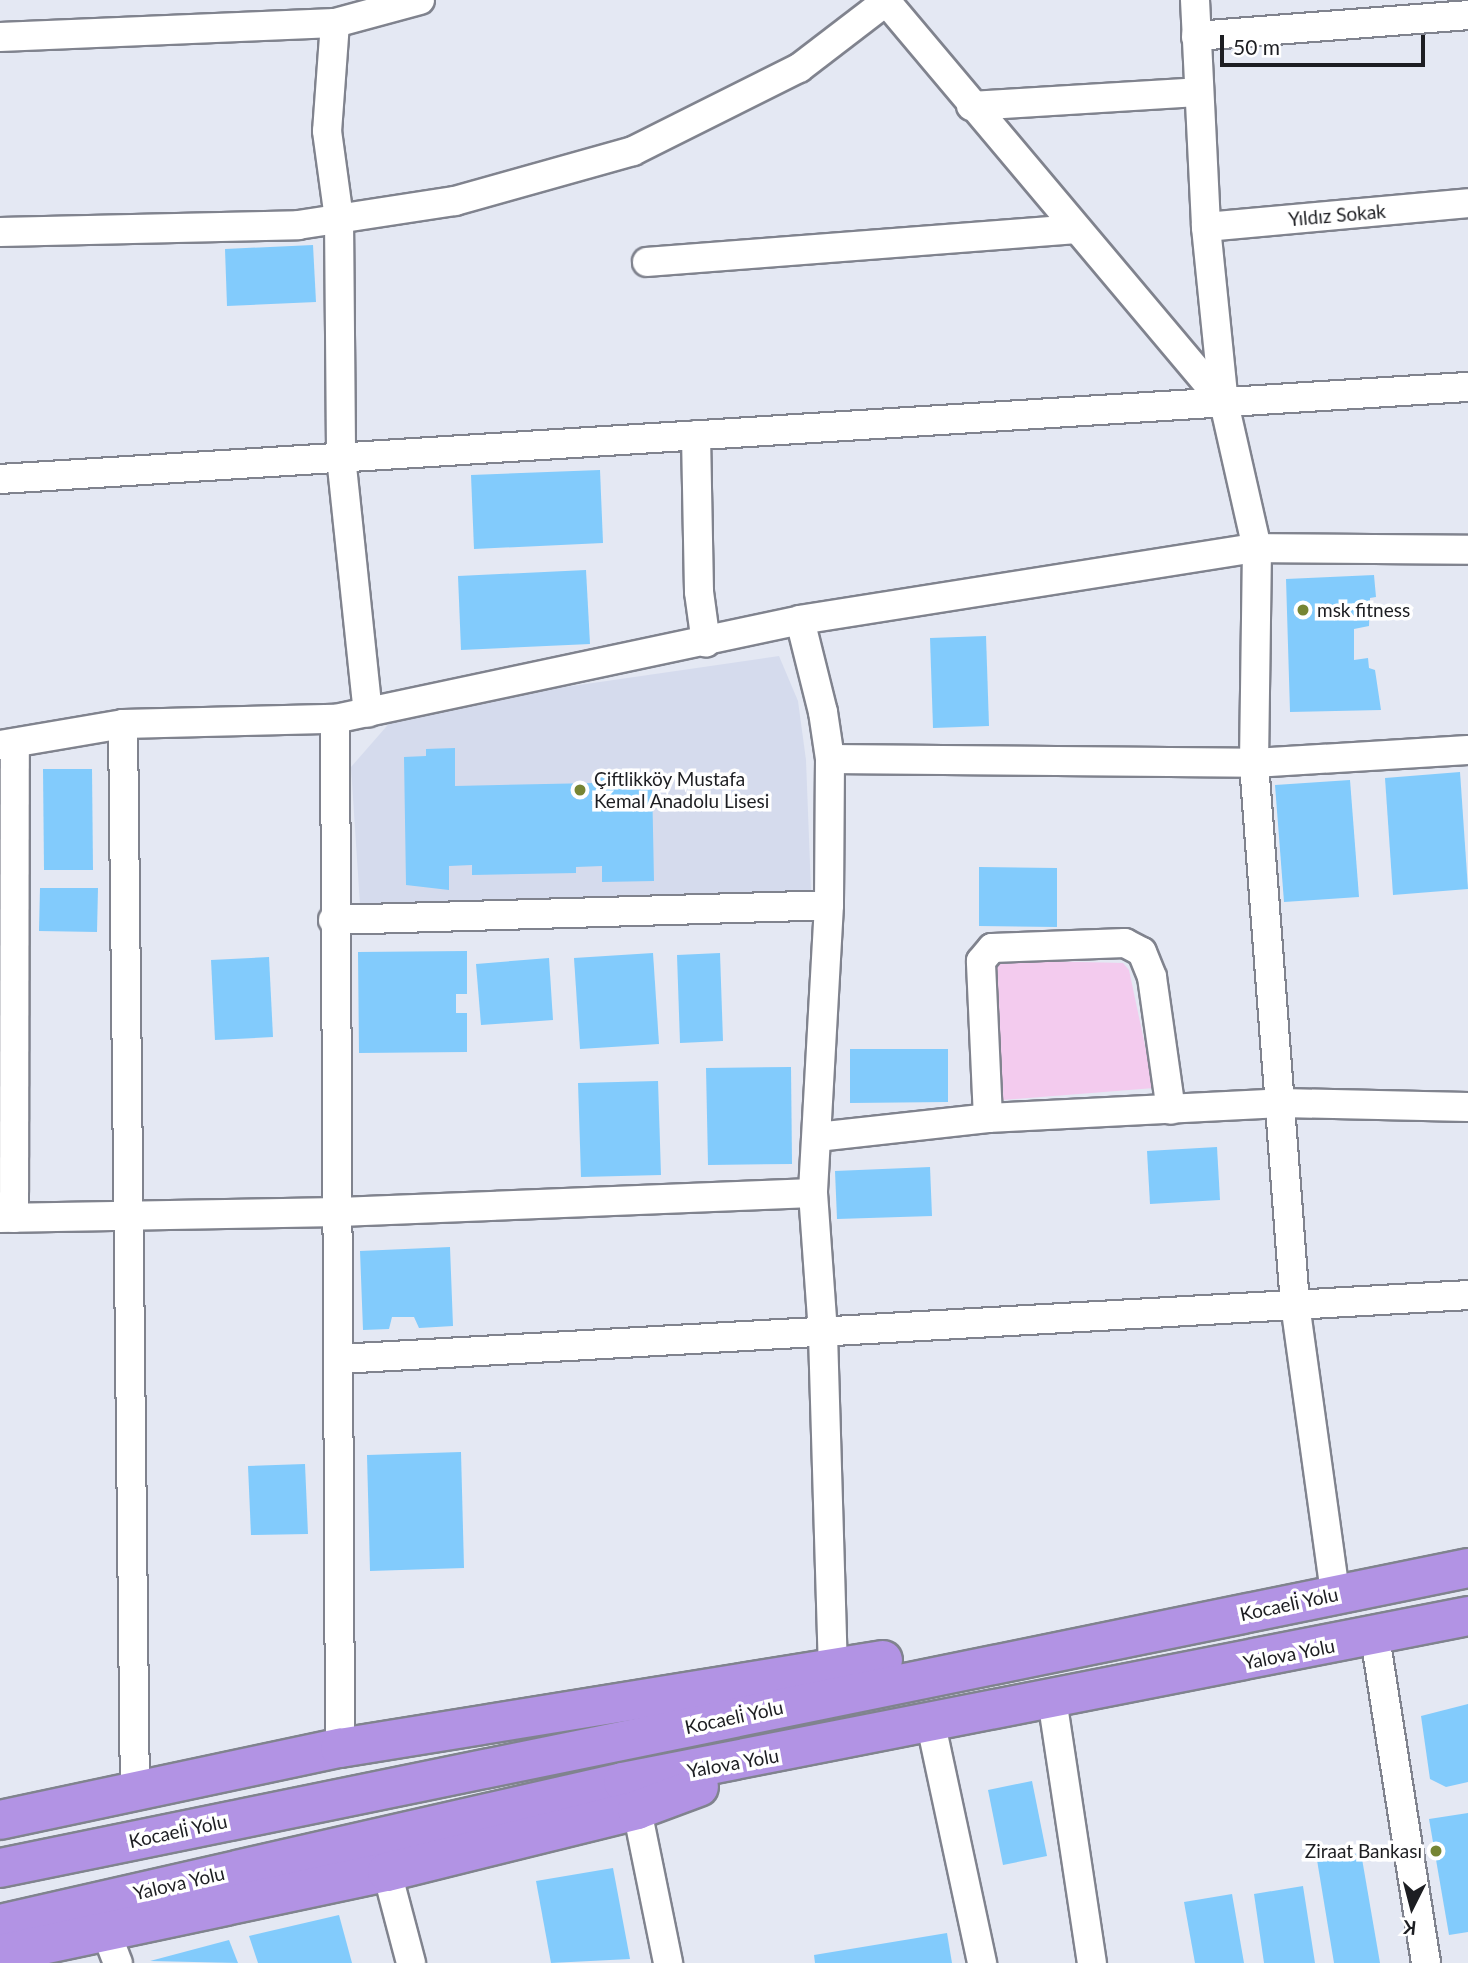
<!DOCTYPE html>
<html>
<head>
<meta charset="utf-8">
<style>
  body { margin:0 }
  #map { position:relative; width:1468px; height:1963px; overflow:hidden; background:#e4e8f3; font-family:Lato,sans-serif }
  div>[style] { position:absolute }
  .built>* { inset:0; background:#d5dbed }
  .green>* { inset:0; background:#f3cbee }
  .building>* { inset:0; background:#82cbfc }
  .roads { filter:drop-shadow(2px 0 #80838e) drop-shadow(-2px 0 #80838e) drop-shadow(0 2px #80838e) drop-shadow(0 -2px #80838e) }
  .minor>* { height:28px; margin:-14px; padding:0 14px; transform-origin:14px; border-radius:14px; background:#fff }
  .trunk>* { height:38px; margin:-19px; padding:0 19px; transform-origin:19px; border-radius:19px; background:#b293e4 }
  .dots>* { width:19px; height:19px; translate:-50% -50%; box-sizing:border-box; border:4px solid #fff; border-radius:50% }
  span { translate:-50% -50%; white-space:nowrap; text-align:center; line-height:1.15; -webkit-text-stroke:7px #fff; paint-order:stroke }
  .street-label { font-size:19px; color:#1d1e22 }
  .poi-label { font-size:19px; color:#1d1e22 }
  .left { translate:0 -50%; text-align:left }
  .right { translate:-100% -50%; text-align:right }
  .north { position:absolute; left:1377px; top:1872px; width:70px; height:70px; -webkit-text-stroke:5px #fff; paint-order:stroke; rotate:186deg; font-size:19px; font-weight:700; line-height:28px; text-align:center; color:#1d1e22 }
  .north::after { content:''; display:block; margin:auto; width:24px; height:32px; background:#1d1e22; clip-path:polygon(50% 0,100% 100%,50% 72%,0 100%) }
  .scale { position:absolute; left:1220px; top:35px; width:205px; height:32px; box-sizing:border-box; border:4px solid #1d1e22; border-top:0; padding-left:9px; font-size:21px; line-height:24px; white-space:nowrap; color:#1d1e22; -webkit-text-stroke:5px #fff; paint-order:stroke }
</style>
</head>
<body>
<div id="map">
  <div class="built">
    <div style="clip-path:polygon(779px 656px,798px 701px,806px 760px,811px 890px,360px 905px,351px 767px,400px 711px)"></div>
  </div>
  <div class="green">
    <div style="clip-path:polygon(995px 960px,1123px 963px,1129px 970px,1154px 1088px,1002px 1100px)"></div>
  </div>
  <div class="building">
    <div style="clip-path:polygon(313px 245px,316px 302px,227px 306px,225px 249px)"></div>
    <div style="clip-path:polygon(600px 470px,603px 543px,474px 549px,471px 475px)"></div>
    <div style="clip-path:polygon(586px 570px,590px 644px,461px 650px,458px 576px)"></div>
    <div style="clip-path:polygon(1374px 575px,1376px 597px,1370px 598px,1369px 626px,1354px 629px,1354px 660px,1368px 658px,1369px 668px,1375px 670px,1381px 710px,1290px 712px,1286px 579px)"></div>
    <div style="clip-path:polygon(986px 636px,989px 726px,933px 728px,930px 638px)"></div>
    <div style="clip-path:polygon(455px 748px,455px 786px,595px 783px,595px 772px,628px 772px,628px 779px,652px 779px,654px 881px,602px 882px,602px 866px,576px 867px,576px 873px,472px 875px,472px 865px,449px 866px,449px 890px,406px 885px,404px 757px,426px 756px,426px 749px)"></div>
    <div style="clip-path:polygon(43px 769px,92px 769px,93px 870px,44px 870px)"></div>
    <div style="clip-path:polygon(1460px 772px,1468px 889px,1393px 895px,1385px 778px)"></div>
    <div style="clip-path:polygon(1350px 780px,1359px 897px,1284px 902px,1275px 785px)"></div>
    <div style="clip-path:polygon(979px 867px,1057px 868px,1057px 927px,979px 926px)"></div>
    <div style="clip-path:polygon(40px 888px,98px 888px,97px 932px,39px 931px)"></div>
    <div style="clip-path:polygon(467px 951px,467px 994px,456px 994px,456px 1013px,467px 1013px,467px 1052px,359px 1053px,358px 952px)"></div>
    <div style="clip-path:polygon(653px 953px,659px 1044px,580px 1049px,574px 958px)"></div>
    <div style="clip-path:polygon(720px 953px,723px 1041px,680px 1043px,677px 955px)"></div>
    <div style="clip-path:polygon(269px 957px,273px 1037px,215px 1040px,211px 960px)"></div>
    <div style="clip-path:polygon(549px 958px,553px 1020px,481px 1025px,476px 964px)"></div>
    <div style="clip-path:polygon(850px 1049px,948px 1049px,948px 1102px,850px 1103px)"></div>
    <div style="clip-path:polygon(791px 1067px,792px 1164px,708px 1165px,706px 1068px)"></div>
    <div style="clip-path:polygon(658px 1081px,661px 1175px,581px 1177px,578px 1083px)"></div>
    <div style="clip-path:polygon(1217px 1147px,1220px 1200px,1150px 1204px,1147px 1151px)"></div>
    <div style="clip-path:polygon(930px 1167px,932px 1216px,837px 1219px,835px 1171px)"></div>
    <div style="clip-path:polygon(450px 1247px,453px 1326px,419px 1328px,414px 1317px,392px 1317px,389px 1329px,363px 1330px,360px 1251px)"></div>
    <div style="clip-path:polygon(461px 1452px,464px 1568px,370px 1571px,367px 1455px)"></div>
    <div style="clip-path:polygon(305px 1464px,308px 1534px,251px 1535px,248px 1466px)"></div>
    <div style="clip-path:polygon(1468px 1704px,1468px 1782px,1446px 1787px,1430px 1779px,1421px 1716px)"></div>
    <div style="clip-path:polygon(1032px 1781px,1047px 1856px,1003px 1865px,988px 1790px)"></div>
    <div style="clip-path:polygon(1468px 1813px,1468px 1932px,1449px 1935px,1429px 1819px)"></div>
    <div style="clip-path:polygon(1361px 1853px,1380px 1963px,1334px 1963px,1317px 1860px)"></div>
    <div style="clip-path:polygon(613px 1868px,630px 1959px,551px 1963px,536px 1881px)"></div>
    <div style="clip-path:polygon(1303px 1886px,1315px 1963px,1264px 1963px,1254px 1894px)"></div>
    <div style="clip-path:polygon(1232px 1894px,1244px 1963px,1195px 1963px,1184px 1902px)"></div>
    <div style="clip-path:polygon(339px 1915px,352px 1963px,258px 1963px,249px 1936px)"></div>
    <div style="clip-path:polygon(947px 1933px,952px 1963px,815px 1963px,814px 1955px)"></div>
    <div style="clip-path:polygon(229px 1940px,238px 1963px,150px 1961px)"></div>
  </div>
  <div class="roads">
    <div class="minor">
      <div style="left:885px;top:0;width:527px;rotate:49.93deg"></div>
      <div style="left:1195px;top:0;width:227px;rotate:87.2deg"></div>
      <div style="left:1206px;top:227px;width:177px;rotate:84.2deg"></div>
      <div style="left:1224px;top:403px;width:149px;rotate:77.2deg"></div>
      <div style="left:1257px;top:548px;width:215px;rotate:90.8deg"></div>
      <div style="left:1254px;top:763px;width:543px;rotate:85.67deg"></div>
      <div style="left:1295px;top:1304px;width:293px;rotate:82.1deg"></div>
      <div style="left:335px;top:23px;width:108px;rotate:94.2deg"></div>
      <div style="left:327px;top:131px;width:89px;rotate:82.2deg"></div>
      <div style="left:339px;top:219px;width:238px;rotate:89.5deg"></div>
      <div style="left:341px;top:457px;width:257px;rotate:84deg"></div>
      <div style="left:1196px;top:36px;width:273px;rotate:-4.4deg"></div>
      <div style="left:0;top:37px;width:335px;rotate:-2.4deg"></div>
      <div style="left:335px;top:23px;width:88px;rotate:-15.1deg"></div>
      <div style="left:971px;top:106px;width:227px;rotate:-3.5deg"></div>
      <div style="left:1206px;top:227px;width:263px;rotate:-5.2deg"></div>
      <div style="left:0;top:232px;width:298px;rotate:-1.3deg"></div>
      <div style="left:298px;top:225px;width:159px;rotate:-8.7deg"></div>
      <div style="left:455px;top:201px;width:185px;rotate:-15.7deg"></div>
      <div style="left:633px;top:151px;width:186px;rotate:-26.6deg"></div>
      <div style="left:799px;top:68px;width:112px;rotate:-37.4deg"></div>
      <div style="left:647px;top:262px;width:430px;rotate:-4.4deg"></div>
      <div style="left:696px;top:435px;width:157px;rotate:88.9deg"></div>
      <div style="left:699px;top:592px;width:51px;rotate:82.2deg"></div>
      <div style="left:0;top:479px;width:1471px;rotate:-3.59deg"></div>
      <div style="left:800px;top:620px;width:95px;rotate:76deg"></div>
      <div style="left:823px;top:712px;width:48px;rotate:81.5deg"></div>
      <div style="left:830px;top:759px;width:146px;rotate:90.4deg"></div>
      <div style="left:829px;top:905px;width:288px;rotate:93.2deg"></div>
      <div style="left:813px;top:1193px;width:141px;rotate:85.9deg"></div>
      <div style="left:823px;top:1334px;width:335px;rotate:88.3deg"></div>
      <div style="left:335px;top:719px;width:1029px;rotate:89.72deg"></div>
      <div style="left:123px;top:724px;width:1068px;rotate:89.36deg"></div>
      <div style="left:0;top:745px;width:125px;rotate:-9.7deg"></div>
      <div style="left:123px;top:724px;width:212px;rotate:-1.4deg"></div>
      <div style="left:335px;top:719px;width:475px;rotate:-12deg"></div>
      <div style="left:800px;top:620px;width:463px;rotate:-9deg"></div>
      <div style="left:1257px;top:548px;width:211px;rotate:0.5deg"></div>
      <div style="left:830px;top:759px;width:424px;rotate:0.5deg"></div>
      <div style="left:1254px;top:763px;width:214px;rotate:-3.5deg"></div>
      <div style="left:333px;top:920px;width:496px;rotate:-1.7deg"></div>
      <div style="left:988px;top:1118px;width:157px;rotate:-92.6deg"></div>
      <div style="left:981px;top:961px;width:17px;rotate:-50deg"></div>
      <div style="left:992px;top:948px;width:133px;rotate:-2.2deg"></div>
      <div style="left:1125px;top:943px;width:19px;rotate:28deg"></div>
      <div style="left:1142px;top:952px;width:27px;rotate:68deg"></div>
      <div style="left:1152px;top:977px;width:134px;rotate:81.9deg"></div>
      <div style="left:817px;top:1137px;width:172px;rotate:-6.3deg"></div>
      <div style="left:988px;top:1118px;width:294px;rotate:-2.9deg"></div>
      <div style="left:1282px;top:1103px;width:186px;rotate:1.2deg"></div>
      <div style="left:0;top:1218px;width:339px;rotate:-1deg"></div>
      <div style="left:339px;top:1212px;width:474px;rotate:-2.3deg"></div>
      <div style="left:14px;top:1218px;width:475px;rotate:-89.9deg"></div>
      <div style="left:339px;top:1359px;width:1131px;rotate:-3.24deg"></div>
      <div style="left:1375px;top:1637px;width:330px;rotate:81.1deg"></div>
      <div style="left:1052px;top:1699px;width:267px;rotate:81.4deg"></div>
      <div style="left:930px;top:1720px;width:249px;rotate:77.9deg"></div>
      <div style="left:637px;top:1810px;width:156px;rotate:78.5deg"></div>
      <div style="left:387px;top:1872px;width:94px;rotate:75.2deg"></div>
      <div style="left:106px;top:1932px;width:33px;rotate:69deg"></div>
    </div>
    <div class="trunk">
      <div style="left:0;top:1820px;width:348px;rotate:-12deg"></div>
      <div style="left:340px;top:1748px;width:550px;rotate:-9.21deg"></div>
      <div style="left:0;top:1868px;width:1498px;rotate:-11.55deg"></div>
      <div style="left:0;top:1924px;width:639px;rotate:-12.84deg"></div>
      <div style="left:623px;top:1782px;width:861px;rotate:-11.11deg"></div>
      <div style="left:0;top:1954px;width:396px;rotate:-12deg"></div>
      <div style="left:387px;top:1872px;width:258px;rotate:-13.9deg"></div>
      <div style="left:637px;top:1810px;width:66px;rotate:-20.4deg"></div>
    </div>
  </div>
  <div class="dots">
    <div style="left:1303px;top:610px;background:#768534"></div>
    <div style="left:580px;top:790px;background:#768534"></div>
    <div style="left:1436px;top:1851px;background:#768534"></div>
  </div>
  <div class="street-label">
    <span style="left:1337px;top:215px;rotate:-5deg">Yıldız Sokak</span>
    <span style="left:1289px;top:1604px;rotate:-12deg">Kocaeli̇ Yolu</span>
    <span style="left:1289px;top:1654px;rotate:-11deg">Yalova Yolu</span>
    <span style="left:734px;top:1717px;rotate:-12deg">Kocaeli̇ Yolu</span>
    <span style="left:733px;top:1763px;rotate:-10deg">Yalova Yolu</span>
    <span style="left:178px;top:1831px;rotate:-12deg">Kocaeli̇ Yolu</span>
    <span style="left:179px;top:1883px;rotate:-13deg">Yalova Yolu</span>
  </div>
  <div class="poi-label">
    <span class="left" style="left:1317px;top:610px">msk fitness</span>
    <span class="left" style="left:594px;top:790px">Çiftlikköy Mustafa<br>Kemal Anadolu Lisesi</span>
    <span class="right" style="left:1422px;top:1851px">Ziraat Bankası</span>
  </div>
  <div class="north">K</div>
  <div class="scale">50 m</div>
</div>
</body>
</html>
